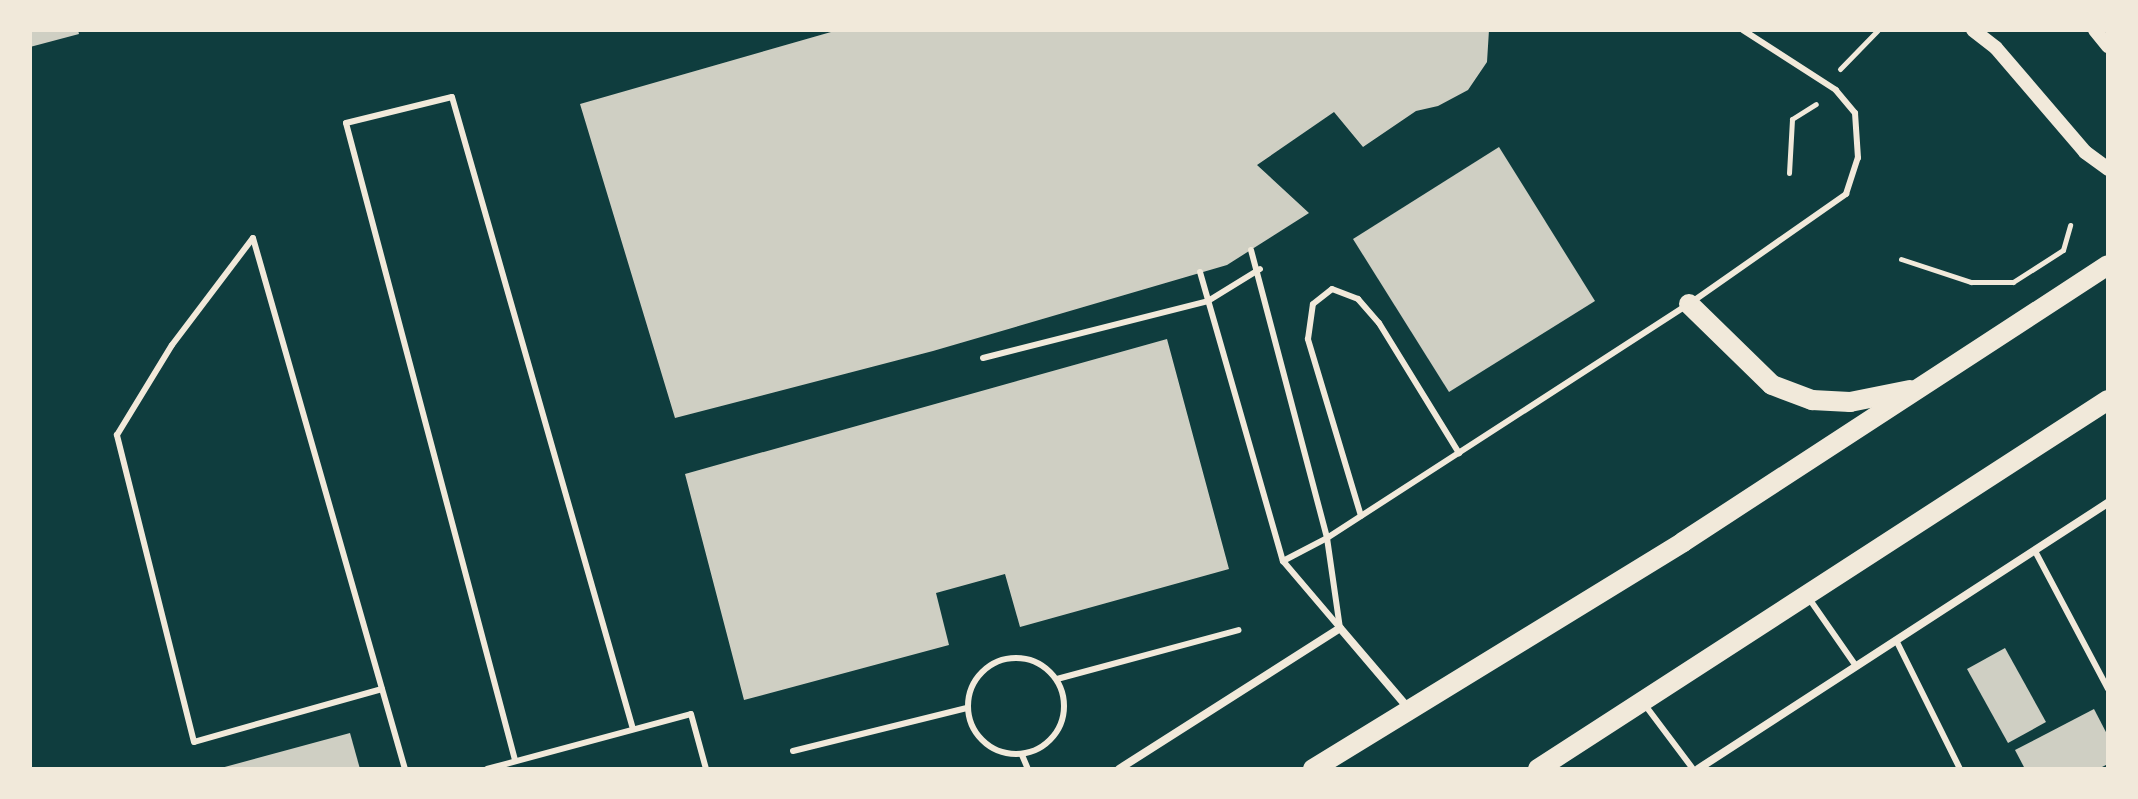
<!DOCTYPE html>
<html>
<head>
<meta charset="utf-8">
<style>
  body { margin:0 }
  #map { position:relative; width:2138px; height:799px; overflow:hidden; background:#0f3d3e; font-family:"Exo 2",sans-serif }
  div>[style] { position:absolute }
  .building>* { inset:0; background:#cfcfc3 }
  .path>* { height:5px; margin:-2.5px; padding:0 2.5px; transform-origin:2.5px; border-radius:2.5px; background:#f1e9da }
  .service>* { height:6px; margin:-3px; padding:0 3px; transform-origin:3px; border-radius:3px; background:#f1e9da }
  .service>.ring { margin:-3px; padding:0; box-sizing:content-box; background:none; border:6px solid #f1e9da; border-radius:50% }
  .minor>* { height:8px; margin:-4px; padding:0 4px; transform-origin:4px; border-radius:4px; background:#f1e9da }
  .tertiary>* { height:14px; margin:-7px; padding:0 7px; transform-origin:7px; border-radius:7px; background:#f1e9da }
  .primary>* { height:20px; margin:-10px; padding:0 10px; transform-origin:10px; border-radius:10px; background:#f1e9da }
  span { translate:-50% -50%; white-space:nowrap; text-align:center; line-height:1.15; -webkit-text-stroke:8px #f1e9da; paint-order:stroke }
  .frame { position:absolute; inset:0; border:32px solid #f1e9da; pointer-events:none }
</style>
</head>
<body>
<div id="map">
  <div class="building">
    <div style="clip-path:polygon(30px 30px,78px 30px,79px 34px,30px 47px)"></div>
    <div style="clip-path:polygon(838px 30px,1489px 30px,1487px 62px,1468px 90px,1438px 106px,1416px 111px,1363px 147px,1334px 112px,1257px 165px,1309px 213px,1227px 265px,933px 351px,675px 418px,580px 104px)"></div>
    <div style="clip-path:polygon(1499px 147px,1595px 301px,1449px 392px,1353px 239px)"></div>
    <div style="clip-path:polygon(1167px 339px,1229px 569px,1020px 627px,1005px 574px,936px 593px,949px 645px,744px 700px,685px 474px)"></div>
    <div style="clip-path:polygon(2005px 648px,2046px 722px,2008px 743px,1967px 669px)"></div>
    <div style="clip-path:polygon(2094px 709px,2108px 736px,2108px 764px,2098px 769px,2025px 769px,2015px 750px)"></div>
    <div style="clip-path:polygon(350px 733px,360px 769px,221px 769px,221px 768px)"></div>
  </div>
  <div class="path">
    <div style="left:1840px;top:69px;width:54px;rotate:-45.7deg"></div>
    <div style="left:1789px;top:173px;width:54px;rotate:-86.8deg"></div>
    <div style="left:1792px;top:119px;width:28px;rotate:-32deg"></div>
    <div style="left:1901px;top:259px;width:74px;rotate:18.2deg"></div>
    <div style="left:1971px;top:282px;width:42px"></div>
    <div style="left:2013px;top:282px;width:59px;rotate:-32.6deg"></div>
    <div style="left:2063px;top:250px;width:26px;rotate:-74deg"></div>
  </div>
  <div class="service">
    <div style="left:1251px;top:250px;width:298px;rotate:75.2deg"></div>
    <div style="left:1327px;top:538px;width:91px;rotate:81.8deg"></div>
    <div style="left:1200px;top:272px;width:301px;rotate:74deg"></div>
    <div style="left:1283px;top:561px;width:88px;rotate:49.6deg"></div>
    <div style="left:983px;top:358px;width:232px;rotate:-14.2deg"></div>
    <div style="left:1208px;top:301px;width:61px;rotate:-31.6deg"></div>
    <div style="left:1361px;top:516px;width:185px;rotate:-106.7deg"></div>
    <div style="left:1308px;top:339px;width:35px;rotate:-82deg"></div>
    <div style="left:1313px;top:304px;width:24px;rotate:-38deg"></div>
    <div style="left:1332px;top:289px;width:28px;rotate:21deg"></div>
    <div style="left:1358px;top:299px;width:32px;rotate:49deg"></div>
    <div style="left:1379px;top:323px;width:153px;rotate:58.4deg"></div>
    <div style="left:2035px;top:551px;width:156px;rotate:62.1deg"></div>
    <div style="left:1283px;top:561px;width:50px;rotate:-27.6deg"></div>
    <div style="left:1327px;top:538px;width:431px;rotate:-32.9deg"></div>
    <div style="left:1689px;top:304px;width:192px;rotate:-35deg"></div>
    <div style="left:1846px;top:194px;width:38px;rotate:-72deg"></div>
    <div style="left:1858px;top:158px;width:45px;rotate:-93.8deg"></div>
    <div style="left:1855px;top:113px;width:30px;rotate:-130deg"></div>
    <div style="left:1836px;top:90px;width:111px;rotate:-147.2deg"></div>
    <div style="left:1808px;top:597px;width:84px;rotate:55.2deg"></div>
    <div style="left:1896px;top:640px;width:144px;rotate:63.6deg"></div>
    <div class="ring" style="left:968px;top:658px;width:90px;height:90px"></div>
    <div style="left:1057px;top:679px;width:188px;rotate:-15.1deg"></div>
    <div style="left:382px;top:689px;width:195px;rotate:164.3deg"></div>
    <div style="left:194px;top:742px;width:317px;rotate:-104.1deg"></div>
    <div style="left:117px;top:435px;width:105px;rotate:-58.6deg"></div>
    <div style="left:172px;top:345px;width:134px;rotate:-52.9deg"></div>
    <div style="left:253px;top:238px;width:552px;rotate:74.03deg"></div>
    <div style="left:1645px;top:705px;width:80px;rotate:53.1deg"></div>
    <div style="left:793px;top:751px;width:179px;rotate:-13.9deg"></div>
    <div style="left:1022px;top:755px;width:15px;rotate:67deg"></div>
    <div style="left:515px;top:760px;width:659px;rotate:-104.86deg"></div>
    <div style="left:346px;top:123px;width:109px;rotate:-13.8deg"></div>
    <div style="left:452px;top:97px;width:657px;rotate:74.02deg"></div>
    <div style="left:487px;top:769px;width:211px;rotate:-15.1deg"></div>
    <div style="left:691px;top:714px;width:57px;rotate:74.7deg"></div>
  </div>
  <div class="minor">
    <div style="left:1119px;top:769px;width:262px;rotate:-32.5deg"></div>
    <div style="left:1340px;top:628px;width:105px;rotate:49.6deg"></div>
    <div style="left:1698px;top:769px;width:489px;rotate:-33deg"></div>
  </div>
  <div class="tertiary">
    <div style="left:1973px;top:30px;width:29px;rotate:38deg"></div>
    <div style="left:1996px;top:48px;width:137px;rotate:49.4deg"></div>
    <div style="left:2085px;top:152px;width:29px;rotate:36deg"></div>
    <div style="left:2095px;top:30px;width:21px;rotate:51deg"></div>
  </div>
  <div class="primary">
    <div style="left:1689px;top:304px;width:116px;rotate:44.3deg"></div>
    <div style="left:1772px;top:385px;width:43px;rotate:20.6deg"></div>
    <div style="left:1812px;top:400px;width:38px;rotate:3deg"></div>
    <div style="left:1850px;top:402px;width:61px;rotate:-11.3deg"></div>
    <div style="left:1313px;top:769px;width:434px;rotate:-31.5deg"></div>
    <div style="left:1683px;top:542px;width:507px;rotate:-33.09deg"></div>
    <div style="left:1538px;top:769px;width:679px;rotate:-32.92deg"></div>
  </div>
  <div class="frame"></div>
</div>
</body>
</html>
